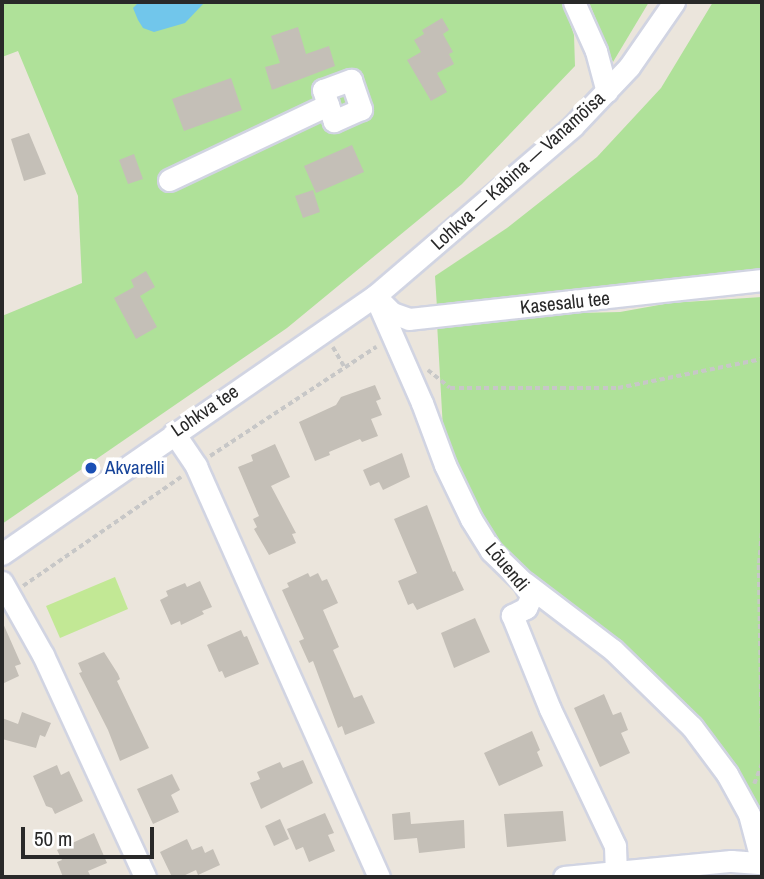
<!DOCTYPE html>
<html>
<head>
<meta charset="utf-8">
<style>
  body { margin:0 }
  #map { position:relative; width:764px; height:879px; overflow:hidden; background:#ebe5dc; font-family:"Archivo Narrow",sans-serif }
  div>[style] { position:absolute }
  .green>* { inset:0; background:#afe199 }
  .pitch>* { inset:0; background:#c2e895 }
  .water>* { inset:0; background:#71c6eb }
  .building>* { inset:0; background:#c4bfb7 }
  .path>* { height:3.5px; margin-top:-1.75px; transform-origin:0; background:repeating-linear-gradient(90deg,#c7c7c7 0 5px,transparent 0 8.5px) }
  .roads { filter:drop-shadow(2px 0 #d1d4e2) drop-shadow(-2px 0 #d1d4e2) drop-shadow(0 2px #d1d4e2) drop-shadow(0 -2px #d1d4e2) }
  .minor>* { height:21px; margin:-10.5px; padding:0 10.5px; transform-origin:10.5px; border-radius:10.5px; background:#fff }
  .dots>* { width:19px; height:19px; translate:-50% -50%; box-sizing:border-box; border:4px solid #fff; border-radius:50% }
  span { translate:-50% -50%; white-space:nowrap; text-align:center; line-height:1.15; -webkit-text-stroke:7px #fff; paint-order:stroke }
  .street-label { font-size:19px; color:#292929 }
  .transit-label { font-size:19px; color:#164399 }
  .left { translate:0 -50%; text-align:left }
  .frame { position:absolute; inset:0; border:4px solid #292929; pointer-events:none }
  .scale { position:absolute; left:21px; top:827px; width:133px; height:32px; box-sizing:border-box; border:4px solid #292929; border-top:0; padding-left:9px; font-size:21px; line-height:24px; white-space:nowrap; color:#292929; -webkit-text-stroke:5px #fff; paint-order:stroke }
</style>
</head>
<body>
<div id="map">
  <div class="green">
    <div style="clip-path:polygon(2px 2px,563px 2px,574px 35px,575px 66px,462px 184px,287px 328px,2px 524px,2px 316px,82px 283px,78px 196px,18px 51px,2px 57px)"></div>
    <div style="clip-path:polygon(589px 2px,649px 2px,613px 62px)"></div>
    <div style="clip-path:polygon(713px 2px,762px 2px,762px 268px,471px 310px,437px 308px,435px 276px,507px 228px,597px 157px,661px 88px)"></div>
    <div style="clip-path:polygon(762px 297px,762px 823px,692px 727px,524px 583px,445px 465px,437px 323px,498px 315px,620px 312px,670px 303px)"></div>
  </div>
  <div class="pitch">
    <div style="clip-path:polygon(115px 577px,128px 609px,60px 638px,46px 606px)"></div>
  </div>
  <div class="water">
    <div style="clip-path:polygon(139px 2px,205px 2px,185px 23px,154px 32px,143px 28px,138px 20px,133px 8px)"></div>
  </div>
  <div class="building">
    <div style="clip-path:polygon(442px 18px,449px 30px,443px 34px,453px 52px,449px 54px,454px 64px,437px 73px,447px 92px,431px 101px,407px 60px,421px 52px,414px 40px,424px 34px,422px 30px)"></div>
    <div style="clip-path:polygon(298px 27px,306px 54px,329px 46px,335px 66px,272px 90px,265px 67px,280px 63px,271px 36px)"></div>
    <div style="clip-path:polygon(231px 78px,242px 110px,184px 131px,172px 99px)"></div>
    <div style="clip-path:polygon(29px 133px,46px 174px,24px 181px,11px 139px)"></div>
    <div style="clip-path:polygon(352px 145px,364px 172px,316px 193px,304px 166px)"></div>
    <div style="clip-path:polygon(134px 154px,143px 179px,128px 184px,119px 160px)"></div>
    <div style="clip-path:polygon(313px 190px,320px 212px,303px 218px,295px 196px)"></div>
    <div style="clip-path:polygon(146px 271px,155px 287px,140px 296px,157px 327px,136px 339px,114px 298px,134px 287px,131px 280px)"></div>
    <div style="clip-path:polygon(375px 385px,381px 399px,376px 401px,382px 415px,371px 419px,378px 436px,362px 442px,360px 439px,329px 452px,330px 455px,315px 461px,299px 422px,336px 405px,341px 397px)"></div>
    <div style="clip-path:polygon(275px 444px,290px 477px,271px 486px,296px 533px,292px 534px,296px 543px,269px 555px,254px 529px,257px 527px,253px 519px,259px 516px,238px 467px,253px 461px,251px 455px)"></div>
    <div style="clip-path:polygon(402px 453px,410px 477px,383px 490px,379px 482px,370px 486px,363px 470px)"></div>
    <div style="clip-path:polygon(427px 505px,453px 572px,455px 571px,464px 590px,417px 610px,413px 603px,408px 605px,398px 581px,417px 573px,394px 519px)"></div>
    <div style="clip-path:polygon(308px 573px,310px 577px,318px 573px,322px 581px,327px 579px,338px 603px,323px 610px,339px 647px,333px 650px,354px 698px,362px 695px,375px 723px,345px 735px,342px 726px,338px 728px,313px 661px,309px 663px,299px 641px,304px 639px,282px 590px,289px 587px,287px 583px)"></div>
    <div style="clip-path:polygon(200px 581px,212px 607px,202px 611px,204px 614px,181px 625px,180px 621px,171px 625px,160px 600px,168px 596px,166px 591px,185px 583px,187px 587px)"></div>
    <div style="clip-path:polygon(475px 618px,490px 652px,454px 668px,441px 633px)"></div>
    <div style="clip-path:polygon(2px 621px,21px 664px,15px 666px,19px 676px,2px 684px)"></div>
    <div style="clip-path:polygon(241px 630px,244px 637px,247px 636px,259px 664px,225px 678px,222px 671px,219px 672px,207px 645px)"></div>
    <div style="clip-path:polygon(104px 652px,118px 674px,120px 679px,117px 681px,149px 748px,120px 761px,108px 730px,79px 673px,82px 672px,78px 663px)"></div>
    <div style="clip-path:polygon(604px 694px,613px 715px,621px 712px,628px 730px,621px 733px,630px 753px,600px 767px,574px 708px)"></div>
    <div style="clip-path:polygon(22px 712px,51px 723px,45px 737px,40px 735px,36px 748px,2px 739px,2px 718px,18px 724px)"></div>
    <div style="clip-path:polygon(532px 731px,540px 750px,537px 752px,543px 766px,499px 786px,484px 753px)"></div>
    <div style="clip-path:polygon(303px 760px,313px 783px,261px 809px,250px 783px,260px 779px,257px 772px,280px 762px,283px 768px)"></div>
    <div style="clip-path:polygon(57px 765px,61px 775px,69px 771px,83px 801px,55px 814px,52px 808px,46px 806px,33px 776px)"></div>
    <div style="clip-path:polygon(172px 774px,180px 790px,171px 795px,179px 812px,153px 824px,137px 789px)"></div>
    <div style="clip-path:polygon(563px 811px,566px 841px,507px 847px,504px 814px)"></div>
    <div style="clip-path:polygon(410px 812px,411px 824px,464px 820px,465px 848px,419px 853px,417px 838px,394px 840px,392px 814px)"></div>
    <div style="clip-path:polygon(325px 813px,334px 833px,328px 835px,335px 851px,309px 862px,303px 847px,296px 850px,287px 829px)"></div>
    <div style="clip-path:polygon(280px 819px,289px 839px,274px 846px,265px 826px)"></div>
    <div style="clip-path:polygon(94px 833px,107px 863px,88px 871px,91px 877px,63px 877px,57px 862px,62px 860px,57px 850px)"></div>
    <div style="clip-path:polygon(187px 839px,192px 850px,202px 846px,205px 853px,213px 849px,220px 865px,198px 875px,196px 870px,181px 877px,172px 877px,160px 852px)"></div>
  </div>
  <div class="path">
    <div style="left:333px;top:347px;width:22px;rotate:60deg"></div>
    <div style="left:428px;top:370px;width:28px;rotate:39deg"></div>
    <div style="left:450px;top:388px;width:168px"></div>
    <div style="left:618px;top:388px;width:147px;rotate:-11.4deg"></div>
    <div style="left:210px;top:456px;width:199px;rotate:-33.3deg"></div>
    <div style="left:762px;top:533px;width:32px;rotate:95deg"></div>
    <div style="left:759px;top:565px;width:172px;rotate:89deg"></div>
    <div style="left:23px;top:586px;width:192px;rotate:-34.6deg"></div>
    <div style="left:754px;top:784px;width:22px;rotate:-69deg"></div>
  </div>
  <div class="roads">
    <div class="minor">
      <div style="left:574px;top:2px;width:54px;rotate:65.8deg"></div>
      <div style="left:596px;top:51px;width:42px;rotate:75deg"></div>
      <div style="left:169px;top:180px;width:176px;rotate:-25.3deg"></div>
      <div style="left:328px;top:105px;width:16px;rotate:-108deg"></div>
      <div style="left:323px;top:90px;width:30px;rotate:-20deg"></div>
      <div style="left:351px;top:80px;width:31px;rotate:71deg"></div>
      <div style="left:361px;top:109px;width:30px;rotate:156deg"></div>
      <div style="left:334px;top:121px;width:17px;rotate:-111deg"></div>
      <div style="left:375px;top:296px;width:117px;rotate:66.3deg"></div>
      <div style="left:422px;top:403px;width:66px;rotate:69.6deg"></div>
      <div style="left:445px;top:465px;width:60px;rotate:64.3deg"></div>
      <div style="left:471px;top:519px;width:38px;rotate:58deg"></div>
      <div style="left:491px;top:551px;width:46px;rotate:44.1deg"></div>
      <div style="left:524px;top:583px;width:16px;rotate:63deg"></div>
      <div style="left:531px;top:597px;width:12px;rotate:114deg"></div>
      <div style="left:526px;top:608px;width:16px;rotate:153deg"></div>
      <div style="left:512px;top:615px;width:101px;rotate:68deg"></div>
      <div style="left:550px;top:709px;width:152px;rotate:64.6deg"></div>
      <div style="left:615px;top:846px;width:26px;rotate:88deg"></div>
      <div style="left:379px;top:300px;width:18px;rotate:45deg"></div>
      <div style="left:392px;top:313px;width:18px;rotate:19deg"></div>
      <div style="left:409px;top:319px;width:355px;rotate:-6.3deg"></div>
      <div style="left:174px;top:433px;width:40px;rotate:56deg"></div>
      <div style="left:196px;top:466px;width:450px;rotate:66deg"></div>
      <div style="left:2px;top:554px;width:454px;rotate:-34.7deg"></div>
      <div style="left:375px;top:296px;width:261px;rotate:-40.6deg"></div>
      <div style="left:573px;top:126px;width:81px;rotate:-46.5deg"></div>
      <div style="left:629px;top:67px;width:79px;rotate:-55.3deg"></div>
      <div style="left:2px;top:582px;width:84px;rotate:60.7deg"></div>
      <div style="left:43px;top:655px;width:244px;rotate:65.3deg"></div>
      <div style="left:525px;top:583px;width:111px;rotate:37.3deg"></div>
      <div style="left:613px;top:650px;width:110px;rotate:44.3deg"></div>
      <div style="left:692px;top:727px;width:59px;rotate:53.3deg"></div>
      <div style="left:727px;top:774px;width:46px;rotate:61.2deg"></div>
      <div style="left:749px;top:814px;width:51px;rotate:75.1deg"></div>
      <div style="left:564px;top:877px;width:168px;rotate:-5.5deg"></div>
      <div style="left:731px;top:861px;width:31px;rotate:4deg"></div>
    </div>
  </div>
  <div class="dots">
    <div style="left:91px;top:468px;background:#1a4fb4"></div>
  </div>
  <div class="street-label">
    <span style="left:518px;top:171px;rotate:-42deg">Lohkva — Kabina — Vanamõisa</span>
    <span style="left:565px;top:303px;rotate:-6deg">Kasesalu tee</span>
    <span style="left:205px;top:411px;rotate:-34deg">Lohkva tee</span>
    <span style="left:507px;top:567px;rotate:50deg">Lõuendi</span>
  </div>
  <div class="transit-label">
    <span class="left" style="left:105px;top:468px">Akvarelli</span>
  </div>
  <div class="frame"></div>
  <div class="scale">50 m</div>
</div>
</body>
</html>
